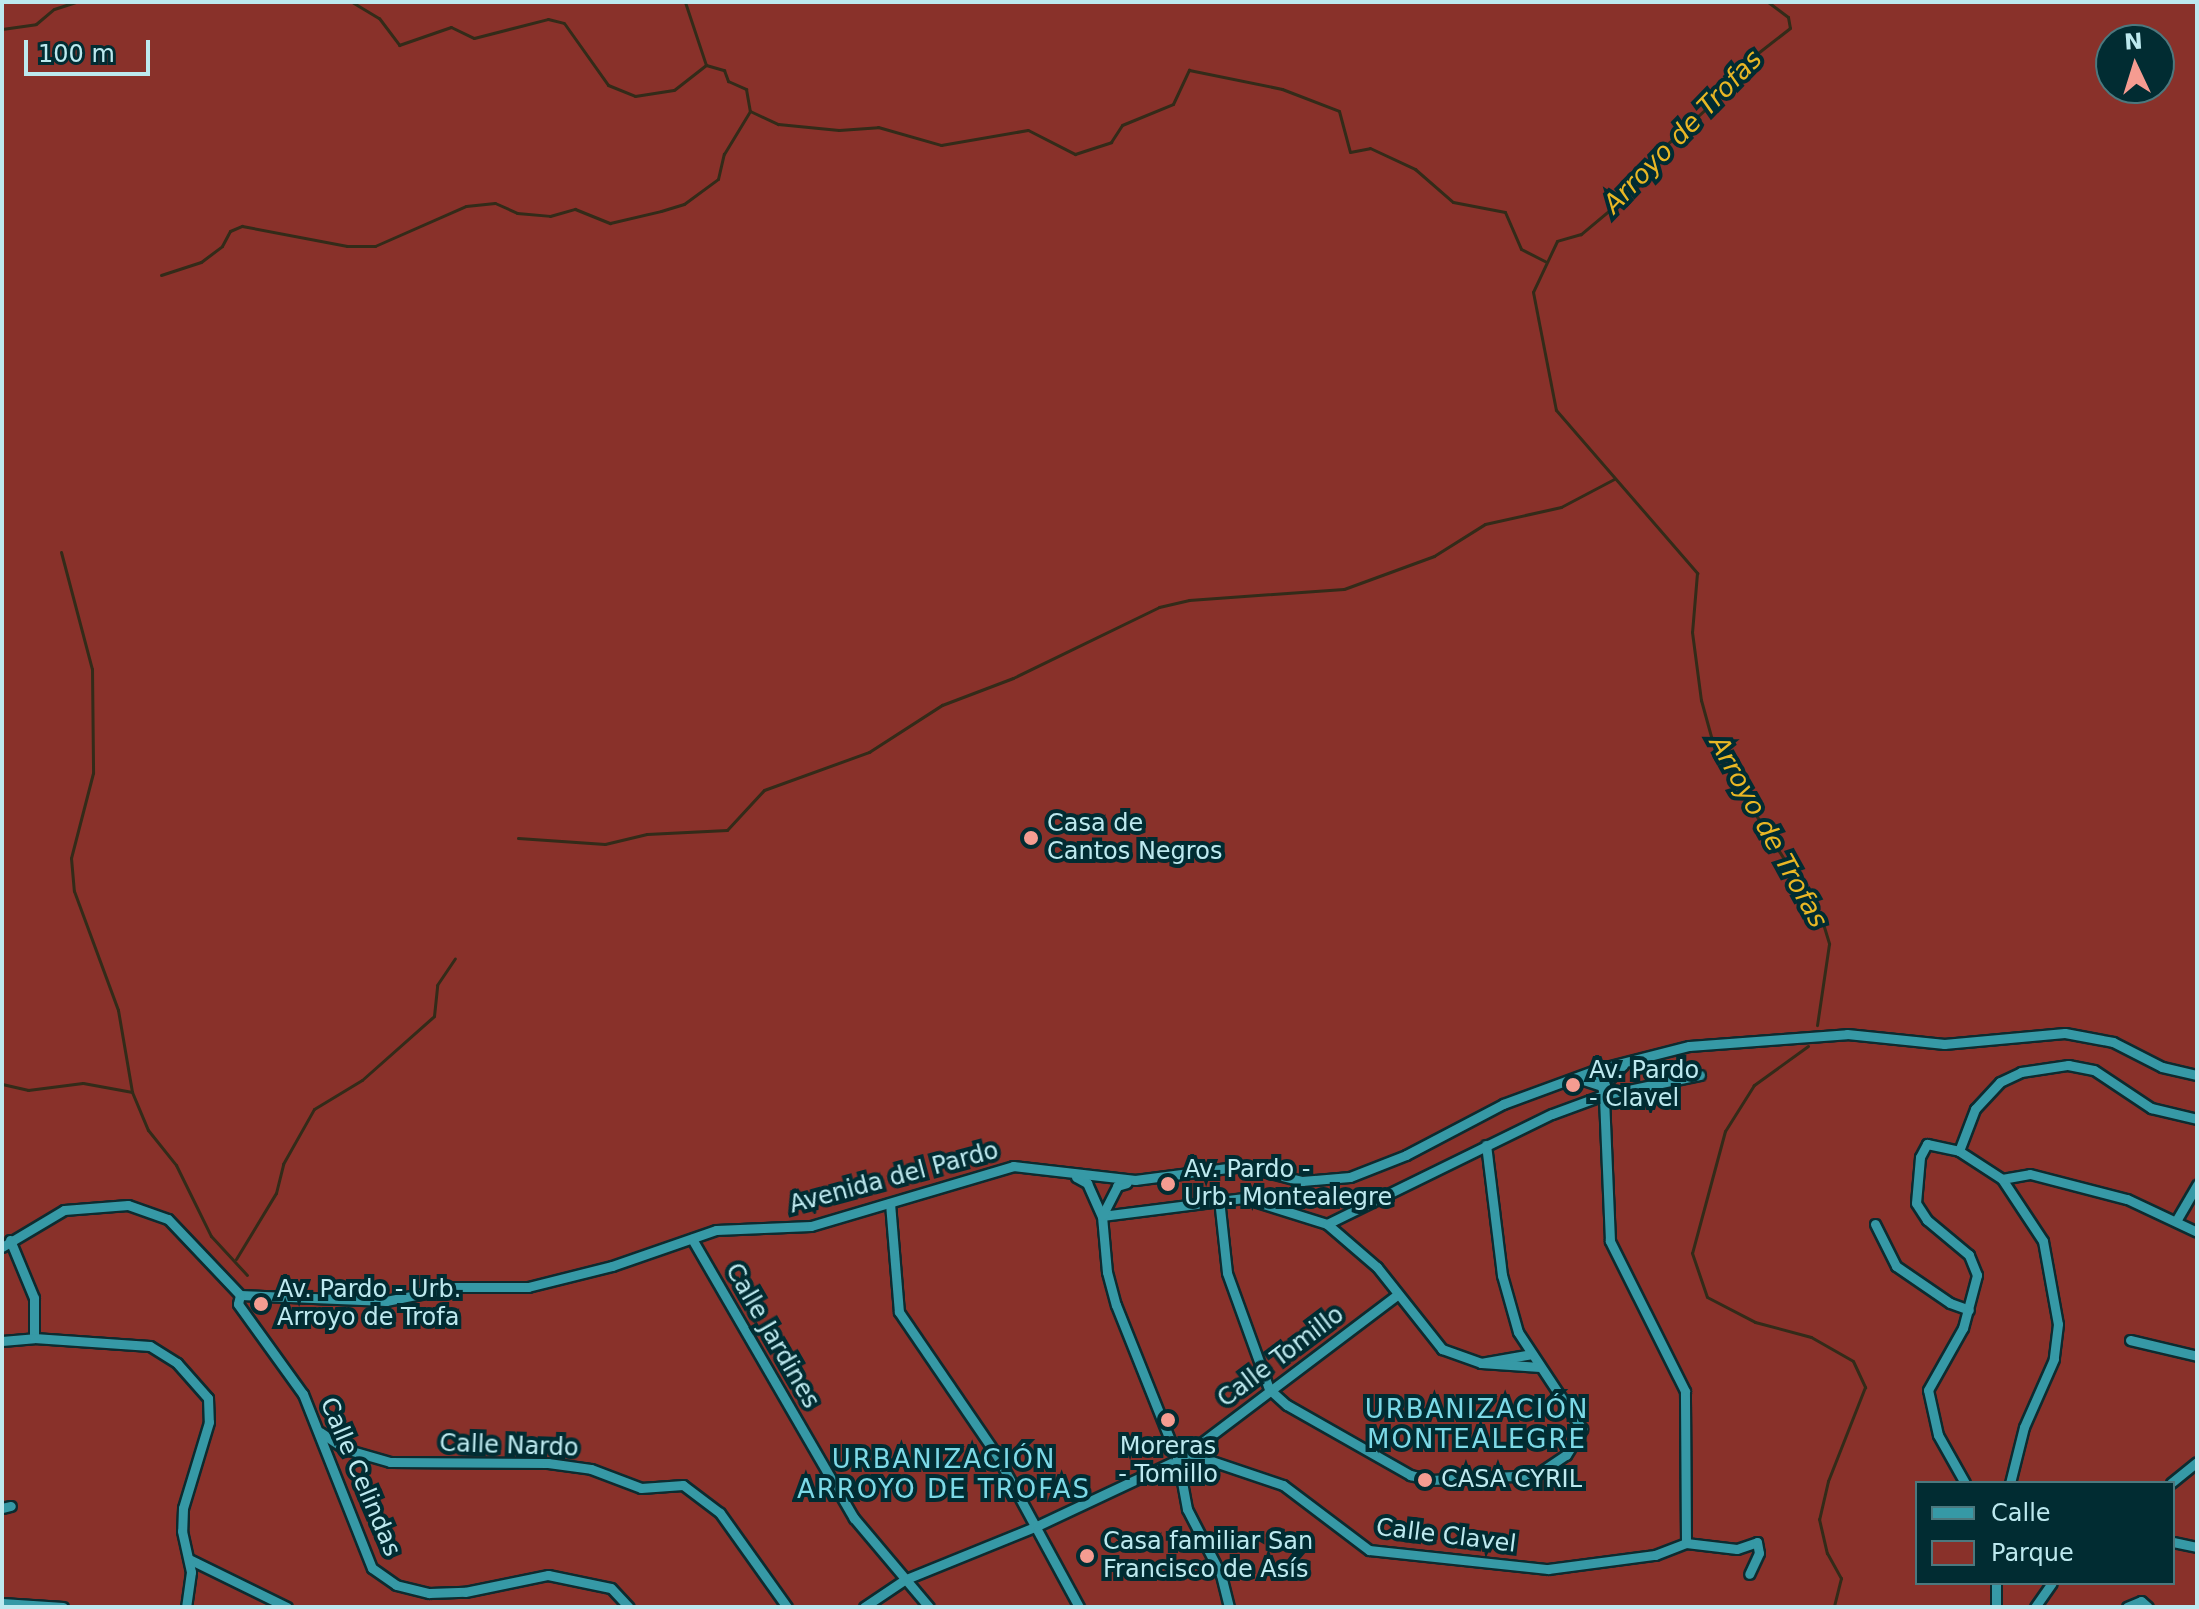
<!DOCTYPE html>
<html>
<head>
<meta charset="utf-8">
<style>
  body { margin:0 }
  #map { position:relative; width:2199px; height:1609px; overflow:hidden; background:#13474e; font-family:"DejaVu Sans",sans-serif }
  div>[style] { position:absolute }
  .green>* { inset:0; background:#89312a }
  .stream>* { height:3px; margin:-1.5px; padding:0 1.5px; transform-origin:1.5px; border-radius:1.5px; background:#332b19 }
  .roads { filter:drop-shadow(2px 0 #0d2b2f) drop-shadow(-2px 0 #0d2b2f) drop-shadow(0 2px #0d2b2f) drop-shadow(0 -2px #0d2b2f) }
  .street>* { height:9px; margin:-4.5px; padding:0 4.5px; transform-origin:4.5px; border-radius:4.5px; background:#3699a6 }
  .dots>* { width:22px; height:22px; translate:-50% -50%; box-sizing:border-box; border:4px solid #012c32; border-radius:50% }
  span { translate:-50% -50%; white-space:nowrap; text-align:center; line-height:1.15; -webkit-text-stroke:8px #012c32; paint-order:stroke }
  .poi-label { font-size:24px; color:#bde9ef }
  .left { translate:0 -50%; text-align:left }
  .street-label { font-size:24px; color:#bde9ef }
  .water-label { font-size:26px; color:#e9b725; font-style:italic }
  .neighbourhood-label { font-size:26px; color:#7cd9e7; letter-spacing:2px }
  .frame { position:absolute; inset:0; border:4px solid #bde9ef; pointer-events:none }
  .legend { position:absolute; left:1915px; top:1481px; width:260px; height:104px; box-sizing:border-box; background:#012c32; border:2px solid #4c787e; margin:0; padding:10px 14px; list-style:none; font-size:24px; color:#bde9ef }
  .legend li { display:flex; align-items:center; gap:16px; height:40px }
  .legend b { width:40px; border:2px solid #4c787e }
  .north { position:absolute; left:2095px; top:24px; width:80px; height:80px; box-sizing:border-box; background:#012c32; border:2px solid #4c787e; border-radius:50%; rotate:356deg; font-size:22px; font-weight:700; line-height:32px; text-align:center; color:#bde9ef }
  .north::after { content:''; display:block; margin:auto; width:28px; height:36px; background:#f59c91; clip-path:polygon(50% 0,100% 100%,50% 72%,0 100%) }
  .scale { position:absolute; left:24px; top:40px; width:126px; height:36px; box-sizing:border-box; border:4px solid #bde9ef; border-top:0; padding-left:10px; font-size:24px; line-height:28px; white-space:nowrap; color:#bde9ef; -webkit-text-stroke:6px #012c32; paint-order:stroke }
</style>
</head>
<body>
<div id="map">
  <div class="green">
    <div style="clip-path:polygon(evenodd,2px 2px,2197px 2px,2197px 1607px,2px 1607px,2px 2px,2111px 40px,2159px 40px,2159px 88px,2111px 88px,2111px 40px,2px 2px,1917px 1483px,2173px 1483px,2173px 1583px,1917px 1583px,1917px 1483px)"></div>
  </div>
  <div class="stream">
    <div style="left:352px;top:2px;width:31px;rotate:31deg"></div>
    <div style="left:379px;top:18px;width:34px;rotate:53deg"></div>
    <div style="left:399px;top:45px;width:55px;rotate:-19.1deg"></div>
    <div style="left:451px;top:27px;width:25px;rotate:26deg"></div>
    <div style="left:474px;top:38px;width:76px;rotate:-14.4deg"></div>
    <div style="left:548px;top:19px;width:16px;rotate:14deg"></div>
    <div style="left:564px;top:23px;width:76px;rotate:54.6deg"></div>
    <div style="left:608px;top:85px;width:29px;rotate:22deg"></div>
    <div style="left:635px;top:96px;width:39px;rotate:-9deg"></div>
    <div style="left:674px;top:90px;width:41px;rotate:-38deg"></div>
    <div style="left:706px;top:65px;width:19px;rotate:16deg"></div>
    <div style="left:724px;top:70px;width:12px;rotate:70deg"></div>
    <div style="left:728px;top:81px;width:20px;rotate:24deg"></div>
    <div style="left:746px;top:89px;width:22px;rotate:80deg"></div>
    <div style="left:750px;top:111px;width:31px;rotate:25deg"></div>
    <div style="left:778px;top:124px;width:61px;rotate:5.6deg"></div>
    <div style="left:839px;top:130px;width:39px;rotate:-4deg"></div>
    <div style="left:878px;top:127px;width:66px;rotate:15.9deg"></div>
    <div style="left:941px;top:145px;width:88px;rotate:-9.8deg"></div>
    <div style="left:1028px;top:130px;width:53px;rotate:27.1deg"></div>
    <div style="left:1075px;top:154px;width:38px;rotate:-18deg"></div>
    <div style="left:1111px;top:142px;width:20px;rotate:-57deg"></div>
    <div style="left:1122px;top:125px;width:55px;rotate:-22.4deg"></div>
    <div style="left:1173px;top:104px;width:38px;rotate:-65deg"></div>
    <div style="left:1189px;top:70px;width:95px;rotate:11.5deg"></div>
    <div style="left:1282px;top:89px;width:61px;rotate:21.1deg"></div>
    <div style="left:1339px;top:111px;width:42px;rotate:75deg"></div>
    <div style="left:1350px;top:152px;width:20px;rotate:-11deg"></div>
    <div style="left:1370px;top:148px;width:50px;rotate:25deg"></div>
    <div style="left:1415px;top:169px;width:50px;rotate:41deg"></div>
    <div style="left:1453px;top:202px;width:53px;rotate:10.9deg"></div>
    <div style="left:1505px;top:212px;width:40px;rotate:66.6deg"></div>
    <div style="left:1521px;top:249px;width:27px;rotate:27deg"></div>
    <div style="left:685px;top:2px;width:66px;rotate:71.6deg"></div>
    <div style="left:1768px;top:2px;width:25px;rotate:37deg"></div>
    <div style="left:1788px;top:17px;width:11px;rotate:80deg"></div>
    <div style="left:1790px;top:28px;width:46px;rotate:142.1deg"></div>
    <div style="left:1754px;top:56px;width:36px;rotate:127deg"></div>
    <div style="left:1732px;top:85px;width:93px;rotate:137.6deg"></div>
    <div style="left:1663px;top:148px;width:41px;rotate:121deg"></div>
    <div style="left:1642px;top:183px;width:80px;rotate:140.1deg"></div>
    <div style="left:1581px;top:234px;width:25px;rotate:164deg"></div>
    <div style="left:1557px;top:241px;width:56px;rotate:115.2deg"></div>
    <div style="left:1533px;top:292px;width:120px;rotate:79deg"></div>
    <div style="left:1556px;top:410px;width:216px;rotate:49.1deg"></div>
    <div style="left:1697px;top:573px;width:59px;rotate:94.8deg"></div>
    <div style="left:1692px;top:632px;width:69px;rotate:82.5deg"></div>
    <div style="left:1701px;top:700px;width:53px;rotate:74.6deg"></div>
    <div style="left:1715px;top:751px;width:197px;rotate:57.4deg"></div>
    <div style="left:1821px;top:917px;width:28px;rotate:73deg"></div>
    <div style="left:1829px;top:944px;width:82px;rotate:98.4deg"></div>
    <div style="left:2px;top:29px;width:34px;rotate:-8deg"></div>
    <div style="left:36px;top:24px;width:23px;rotate:-40deg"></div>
    <div style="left:54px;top:9px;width:22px;rotate:-18deg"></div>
    <div style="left:161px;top:275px;width:42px;rotate:-18deg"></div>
    <div style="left:201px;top:262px;width:26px;rotate:-37deg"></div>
    <div style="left:222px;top:246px;width:17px;rotate:-62deg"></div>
    <div style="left:230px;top:231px;width:13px;rotate:-23deg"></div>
    <div style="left:242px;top:226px;width:107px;rotate:10.8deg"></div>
    <div style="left:347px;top:246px;width:28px"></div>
    <div style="left:375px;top:246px;width:99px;rotate:-23.7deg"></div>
    <div style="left:466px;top:206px;width:29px;rotate:-6deg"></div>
    <div style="left:495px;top:203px;width:24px;rotate:24deg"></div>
    <div style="left:517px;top:213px;width:33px;rotate:5deg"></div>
    <div style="left:550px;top:216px;width:26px;rotate:-16deg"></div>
    <div style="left:575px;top:209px;width:38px;rotate:22deg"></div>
    <div style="left:610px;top:223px;width:52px;rotate:-13.2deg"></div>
    <div style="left:661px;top:211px;width:24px;rotate:-17deg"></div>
    <div style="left:684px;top:204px;width:42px;rotate:-36.3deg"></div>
    <div style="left:718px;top:179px;width:26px;rotate:-77deg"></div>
    <div style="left:724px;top:154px;width:50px;rotate:-58.8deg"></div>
    <div style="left:61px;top:552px;width:121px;rotate:75.2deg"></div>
    <div style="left:92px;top:669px;width:104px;rotate:89.4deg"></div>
    <div style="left:93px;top:773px;width:88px;rotate:104.5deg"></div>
    <div style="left:71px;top:858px;width:33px;rotate:85deg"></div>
    <div style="left:74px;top:891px;width:127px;rotate:69.7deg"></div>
    <div style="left:118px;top:1010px;width:83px;rotate:80.3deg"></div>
    <div style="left:132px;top:1092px;width:41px;rotate:67.2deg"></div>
    <div style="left:148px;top:1130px;width:45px;rotate:51.3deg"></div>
    <div style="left:176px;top:1165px;width:79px;rotate:63.8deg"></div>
    <div style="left:211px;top:1236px;width:53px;rotate:47.3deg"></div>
    <div style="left:518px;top:838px;width:87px;rotate:3.9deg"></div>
    <div style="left:605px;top:844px;width:43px;rotate:-13.4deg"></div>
    <div style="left:647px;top:834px;width:80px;rotate:-2.9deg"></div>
    <div style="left:727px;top:830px;width:54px;rotate:-47.2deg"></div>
    <div style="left:764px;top:790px;width:112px;rotate:-19.9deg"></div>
    <div style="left:869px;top:752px;width:87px;rotate:-32.8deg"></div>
    <div style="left:942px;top:705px;width:76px;rotate:-20.8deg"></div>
    <div style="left:1013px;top:678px;width:162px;rotate:-25.9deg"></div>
    <div style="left:1159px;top:607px;width:31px;rotate:-13deg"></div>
    <div style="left:1189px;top:600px;width:155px;rotate:-4.1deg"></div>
    <div style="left:1344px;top:589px;width:96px;rotate:-20.1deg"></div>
    <div style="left:1434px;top:556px;width:60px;rotate:-32.1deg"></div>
    <div style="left:1485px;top:524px;width:78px;rotate:-12.6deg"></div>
    <div style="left:1561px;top:507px;width:60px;rotate:-27.8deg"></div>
    <div style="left:1808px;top:1046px;width:67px;rotate:144.2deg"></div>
    <div style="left:1754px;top:1085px;width:54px;rotate:122.2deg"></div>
    <div style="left:1725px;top:1131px;width:126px;rotate:105.1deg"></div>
    <div style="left:1692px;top:1253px;width:46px;rotate:71.2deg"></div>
    <div style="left:1707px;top:1297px;width:54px;rotate:27.5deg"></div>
    <div style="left:1755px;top:1322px;width:58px;rotate:15deg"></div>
    <div style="left:1811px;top:1337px;width:48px;rotate:29.7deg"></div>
    <div style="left:1853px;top:1361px;width:29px;rotate:65deg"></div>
    <div style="left:1865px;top:1387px;width:101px;rotate:111.5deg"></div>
    <div style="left:1828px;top:1481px;width:39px;rotate:103deg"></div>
    <div style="left:1819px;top:1519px;width:35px;rotate:77deg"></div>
    <div style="left:1827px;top:1553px;width:29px;rotate:61deg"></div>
    <div style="left:1841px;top:1578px;width:30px;rotate:104deg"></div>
    <div style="left:2px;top:1084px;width:27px;rotate:13deg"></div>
    <div style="left:28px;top:1090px;width:55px;rotate:-7.3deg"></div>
    <div style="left:83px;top:1083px;width:50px;rotate:10.4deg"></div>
    <div style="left:236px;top:1259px;width:77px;rotate:-58.8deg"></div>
    <div style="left:276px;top:1193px;width:30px;rotate:-76deg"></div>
    <div style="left:283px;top:1164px;width:63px;rotate:-60.6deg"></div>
    <div style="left:314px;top:1109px;width:56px;rotate:-31.1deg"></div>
    <div style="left:362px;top:1080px;width:96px;rotate:-41.6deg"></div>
    <div style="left:434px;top:1016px;width:31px;rotate:-84deg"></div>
    <div style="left:437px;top:985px;width:32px;rotate:-56deg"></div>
  </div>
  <div class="roads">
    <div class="street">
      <div style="left:1577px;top:1078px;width:26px;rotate:18deg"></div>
      <div style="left:1602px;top:1086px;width:30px;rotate:-45deg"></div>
      <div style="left:1959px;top:1151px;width:45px;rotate:-69.1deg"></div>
      <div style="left:1975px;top:1109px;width:37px;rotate:-47deg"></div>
      <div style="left:2000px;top:1082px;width:23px;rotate:-25deg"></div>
      <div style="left:2021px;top:1072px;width:48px;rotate:-8.5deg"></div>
      <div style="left:2068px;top:1065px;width:26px;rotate:11deg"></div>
      <div style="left:2094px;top:1070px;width:69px;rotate:33.7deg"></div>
      <div style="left:2151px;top:1108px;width:47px;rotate:13.4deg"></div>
      <div style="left:1076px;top:1177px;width:13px;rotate:29deg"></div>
      <div style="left:1087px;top:1183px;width:36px;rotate:66deg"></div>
      <div style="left:1102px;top:1216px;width:56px;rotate:84.9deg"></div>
      <div style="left:1107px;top:1272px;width:34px;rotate:75deg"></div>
      <div style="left:1116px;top:1305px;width:167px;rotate:68.2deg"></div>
      <div style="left:1178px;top:1460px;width:50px;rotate:79.6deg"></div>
      <div style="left:1187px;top:1509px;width:74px;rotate:62.7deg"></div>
      <div style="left:1221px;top:1575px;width:33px;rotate:76deg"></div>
      <div style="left:2002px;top:1179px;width:74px;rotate:56.5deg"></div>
      <div style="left:2043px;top:1241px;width:84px;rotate:79.8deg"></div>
      <div style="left:2058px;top:1324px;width:35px;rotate:97deg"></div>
      <div style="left:2054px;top:1359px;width:74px;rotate:113.8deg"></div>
      <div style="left:2024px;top:1427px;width:58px;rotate:104deg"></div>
      <div style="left:1219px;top:1199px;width:74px;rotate:83.8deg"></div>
      <div style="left:1227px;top:1273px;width:123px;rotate:70.1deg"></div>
      <div style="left:1269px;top:1389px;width:24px;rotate:42deg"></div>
      <div style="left:1287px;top:1405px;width:142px;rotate:29.6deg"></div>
      <div style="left:1410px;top:1475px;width:22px;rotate:13deg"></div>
      <div style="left:1431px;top:1480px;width:105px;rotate:-2.7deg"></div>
      <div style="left:1536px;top:1475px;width:36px;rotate:-34deg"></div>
      <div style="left:1566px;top:1455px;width:31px;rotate:-58deg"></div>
      <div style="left:1582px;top:1429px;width:116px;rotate:-123.4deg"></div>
      <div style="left:1518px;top:1332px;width:59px;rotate:-105.7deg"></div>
      <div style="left:1502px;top:1275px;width:131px;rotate:-97deg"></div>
      <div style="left:890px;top:1203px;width:109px;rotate:85.3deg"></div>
      <div style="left:899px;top:1312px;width:172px;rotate:55.7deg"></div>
      <div style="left:996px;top:1454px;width:174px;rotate:61.5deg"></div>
      <div style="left:1102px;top:1216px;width:143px;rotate:-7.2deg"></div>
      <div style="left:1244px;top:1198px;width:87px;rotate:17.4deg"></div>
      <div style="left:1327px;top:1224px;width:250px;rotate:-26.1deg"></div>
      <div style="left:1552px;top:1114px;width:55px;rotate:-20.1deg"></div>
      <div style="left:1604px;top:1095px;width:98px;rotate:-11.8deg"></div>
      <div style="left:1102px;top:1216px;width:34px;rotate:-63deg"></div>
      <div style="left:1117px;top:1186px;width:10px;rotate:-17deg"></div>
      <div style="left:2176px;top:1221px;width:42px;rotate:-59.7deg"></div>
      <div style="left:1327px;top:1224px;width:66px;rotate:40.7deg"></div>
      <div style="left:1377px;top:1267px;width:105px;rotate:51.6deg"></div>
      <div style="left:1442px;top:1349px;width:41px;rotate:19.7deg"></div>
      <div style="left:1875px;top:1224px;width:47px;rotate:63.4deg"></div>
      <div style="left:1896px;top:1266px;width:65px;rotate:34.4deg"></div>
      <div style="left:1950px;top:1303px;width:20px;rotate:20deg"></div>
      <div style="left:692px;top:1239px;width:323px;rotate:59.9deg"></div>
      <div style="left:854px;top:1518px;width:116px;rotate:49.9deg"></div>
      <div style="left:10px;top:1240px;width:63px;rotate:67.5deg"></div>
      <div style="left:34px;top:1298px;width:40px;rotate:90deg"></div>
      <div style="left:2px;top:1247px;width:72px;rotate:-30.8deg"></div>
      <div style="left:64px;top:1210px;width:64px;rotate:-4.5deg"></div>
      <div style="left:128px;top:1205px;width:42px;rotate:19.3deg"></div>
      <div style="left:168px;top:1219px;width:105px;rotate:46.5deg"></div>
      <div style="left:240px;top:1295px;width:146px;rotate:2.4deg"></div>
      <div style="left:386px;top:1301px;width:71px;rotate:-11.3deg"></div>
      <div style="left:456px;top:1287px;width:72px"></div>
      <div style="left:528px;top:1287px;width:87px;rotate:-14deg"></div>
      <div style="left:612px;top:1266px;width:110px;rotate:-19.1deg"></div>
      <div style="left:716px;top:1230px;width:95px;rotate:-2.4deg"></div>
      <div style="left:811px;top:1226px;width:211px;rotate:-16.5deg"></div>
      <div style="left:1013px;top:1166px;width:123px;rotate:6.5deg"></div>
      <div style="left:1135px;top:1180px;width:109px;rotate:-7.4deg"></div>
      <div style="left:1243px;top:1166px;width:61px;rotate:14.3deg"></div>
      <div style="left:1302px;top:1181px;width:48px;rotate:-4.8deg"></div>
      <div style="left:1350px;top:1177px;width:60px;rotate:-21.4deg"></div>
      <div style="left:1406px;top:1155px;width:110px;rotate:-27.7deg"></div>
      <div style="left:1503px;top:1104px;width:101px;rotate:-20.2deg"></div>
      <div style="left:1598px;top:1069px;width:94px;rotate:-14.2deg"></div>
      <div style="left:1689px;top:1046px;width:158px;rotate:-4.3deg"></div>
      <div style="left:1847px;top:1034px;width:98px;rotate:5.9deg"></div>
      <div style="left:1944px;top:1044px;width:121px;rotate:-5.2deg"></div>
      <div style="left:2065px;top:1033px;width:49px;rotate:10.6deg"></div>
      <div style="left:2113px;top:1042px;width:55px;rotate:27deg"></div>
      <div style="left:2162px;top:1067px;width:36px;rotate:13deg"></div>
      <div style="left:240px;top:1295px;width:9px;rotate:103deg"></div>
      <div style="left:238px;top:1304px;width:111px;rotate:54.2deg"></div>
      <div style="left:303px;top:1394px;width:187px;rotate:68.4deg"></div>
      <div style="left:372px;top:1568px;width:29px;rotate:35deg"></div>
      <div style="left:396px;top:1585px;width:34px;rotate:14deg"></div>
      <div style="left:429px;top:1593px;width:36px;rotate:-2deg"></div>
      <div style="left:465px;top:1592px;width:85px;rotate:-11.6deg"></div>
      <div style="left:548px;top:1575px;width:64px;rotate:11.7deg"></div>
      <div style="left:611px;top:1588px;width:26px;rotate:47deg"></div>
      <div style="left:2130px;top:1340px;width:69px;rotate:13.4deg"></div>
      <div style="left:2px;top:1341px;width:32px;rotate:-5deg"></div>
      <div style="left:34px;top:1338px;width:116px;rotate:3.9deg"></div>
      <div style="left:150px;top:1346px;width:32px;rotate:32deg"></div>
      <div style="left:177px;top:1363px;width:47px;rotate:48.5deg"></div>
      <div style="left:208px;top:1398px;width:24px;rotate:88deg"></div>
      <div style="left:209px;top:1422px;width:90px;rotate:106.8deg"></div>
      <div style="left:183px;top:1508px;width:23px;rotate:92deg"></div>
      <div style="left:182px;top:1531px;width:42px;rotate:77.6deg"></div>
      <div style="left:191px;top:1572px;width:35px;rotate:98deg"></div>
      <div style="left:1532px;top:1354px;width:52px;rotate:170deg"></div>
      <div style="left:1481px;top:1363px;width:59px;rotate:3.9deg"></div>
      <div style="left:320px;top:1432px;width:30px;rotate:34deg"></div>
      <div style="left:345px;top:1449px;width:47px;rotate:16.1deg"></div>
      <div style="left:390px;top:1462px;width:158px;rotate:0.4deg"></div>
      <div style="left:548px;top:1463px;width:43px;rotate:7.9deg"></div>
      <div style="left:591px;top:1469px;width:53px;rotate:20.8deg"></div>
      <div style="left:641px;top:1488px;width:42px;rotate:-4.1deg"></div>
      <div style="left:683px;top:1485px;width:46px;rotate:37.1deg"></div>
      <div style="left:720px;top:1513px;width:115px;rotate:54.5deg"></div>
      <div style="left:1188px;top:1453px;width:263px;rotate:-37.1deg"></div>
      <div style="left:1177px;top:1459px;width:13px;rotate:-29deg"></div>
      <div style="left:1188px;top:1453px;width:100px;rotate:18.6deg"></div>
      <div style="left:1283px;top:1485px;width:108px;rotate:37.1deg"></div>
      <div style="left:1369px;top:1550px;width:180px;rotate:6.1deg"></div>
      <div style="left:1548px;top:1569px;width:108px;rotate:-7.5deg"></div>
      <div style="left:1655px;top:1555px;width:33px;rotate:-21deg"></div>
      <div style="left:1686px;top:1543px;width:152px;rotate:-90.4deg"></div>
      <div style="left:1685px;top:1391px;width:168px;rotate:-116.6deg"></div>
      <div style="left:1610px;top:1241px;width:146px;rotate:-92.4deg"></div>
      <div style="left:1604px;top:1095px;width:27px;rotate:-103deg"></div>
      <div style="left:1965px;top:1483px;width:55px;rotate:-119.4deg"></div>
      <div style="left:1938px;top:1435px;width:46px;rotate:-102.5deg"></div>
      <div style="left:1928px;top:1390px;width:71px;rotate:-60.6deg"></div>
      <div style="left:1963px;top:1328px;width:55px;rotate:-75.2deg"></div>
      <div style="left:1977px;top:1275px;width:22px;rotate:-112deg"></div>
      <div style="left:1969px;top:1255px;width:55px;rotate:-140.2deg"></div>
      <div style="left:1927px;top:1220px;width:20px;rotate:-123deg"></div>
      <div style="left:1916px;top:1203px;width:46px;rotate:-85deg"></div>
      <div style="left:1920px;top:1157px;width:15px;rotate:-62deg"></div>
      <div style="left:1927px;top:1144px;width:33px;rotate:12deg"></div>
      <div style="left:1959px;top:1151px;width:51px;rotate:33.1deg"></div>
      <div style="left:2002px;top:1179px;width:28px;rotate:-10deg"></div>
      <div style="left:2030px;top:1174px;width:100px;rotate:14.5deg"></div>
      <div style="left:2127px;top:1199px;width:77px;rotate:25.2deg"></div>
      <div style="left:2171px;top:1483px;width:33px;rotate:-39deg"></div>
      <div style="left:2px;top:1508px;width:9px;rotate:-13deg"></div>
      <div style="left:2173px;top:1542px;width:25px;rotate:12deg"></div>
      <div style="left:1686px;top:1543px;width:51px;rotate:6.7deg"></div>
      <div style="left:1737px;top:1549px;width:21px;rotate:-19deg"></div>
      <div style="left:1757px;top:1542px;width:11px;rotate:80deg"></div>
      <div style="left:1759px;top:1553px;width:23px;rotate:115deg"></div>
      <div style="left:189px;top:1559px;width:109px;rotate:26.1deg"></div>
      <div style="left:2px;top:1603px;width:61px;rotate:3.8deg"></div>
      <div style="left:864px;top:1607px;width:48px;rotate:-34deg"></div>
      <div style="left:904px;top:1580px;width:144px;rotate:-22.1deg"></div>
      <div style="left:1037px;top:1526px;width:148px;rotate:-25.2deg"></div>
      <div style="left:1996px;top:1607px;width:24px;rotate:-90deg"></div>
      <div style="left:2035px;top:1607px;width:29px;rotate:-55deg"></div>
      <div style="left:2127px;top:1607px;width:15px;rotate:-23deg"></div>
      <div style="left:2141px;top:1601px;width:9px;rotate:41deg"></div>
    </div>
  </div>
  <div class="dots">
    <div style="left:1031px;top:838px;background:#f59c91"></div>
    <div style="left:1573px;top:1085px;background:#f59c91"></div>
    <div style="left:1168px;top:1184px;background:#f59c91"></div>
    <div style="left:261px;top:1304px;background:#f59c91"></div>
    <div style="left:1168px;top:1420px;background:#f59c91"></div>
    <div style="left:1425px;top:1480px;background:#f59c91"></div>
    <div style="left:1087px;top:1556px;background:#f59c91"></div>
  </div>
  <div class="poi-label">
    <span class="left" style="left:1047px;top:838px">Casa de<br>Cantos Negros</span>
    <span class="left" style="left:1589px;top:1085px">Av. Pardo<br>- Clavel</span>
    <span class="left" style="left:1184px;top:1184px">Av. Pardo -<br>Urb. Montealegre</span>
    <span class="left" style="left:277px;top:1304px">Av. Pardo - Urb.<br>Arroyo de Trofa</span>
    <span style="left:1168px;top:1461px">Moreras<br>- Tomillo</span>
    <span class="left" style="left:1441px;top:1480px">CASA CYRIL</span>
    <span class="left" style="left:1103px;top:1556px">Casa familiar San<br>Francisco de Asís</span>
  </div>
  <div class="street-label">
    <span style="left:894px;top:1178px;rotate:-15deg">Avenida del Pardo</span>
    <span style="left:772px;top:1336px;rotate:60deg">Calle Jardines</span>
    <span style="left:1281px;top:1357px;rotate:-37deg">Calle Tomillo</span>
    <span style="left:509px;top:1446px;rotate:2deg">Calle Nardo</span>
    <span style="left:360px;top:1477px;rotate:67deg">Calle Celindas</span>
    <span style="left:1446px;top:1536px;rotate:7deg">Calle Clavel</span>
  </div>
  <div class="water-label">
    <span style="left:1683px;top:132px;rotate:-46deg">Arroyo de Trofas</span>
    <span style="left:1768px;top:832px;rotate:61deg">Arroyo de Trofas</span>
  </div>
  <div class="neighbourhood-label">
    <span style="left:1477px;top:1425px">URBANIZACIÓN<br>MONTEALEGRE</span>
    <span style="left:944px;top:1475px">URBANIZACIÓN<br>ARROYO DE TROFAS</span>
  </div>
  <div class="frame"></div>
  <ul class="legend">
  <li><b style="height:10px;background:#3699a6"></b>Calle</li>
  <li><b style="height:22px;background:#89312a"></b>Parque</li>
  </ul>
  <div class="north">N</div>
  <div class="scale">100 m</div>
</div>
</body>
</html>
